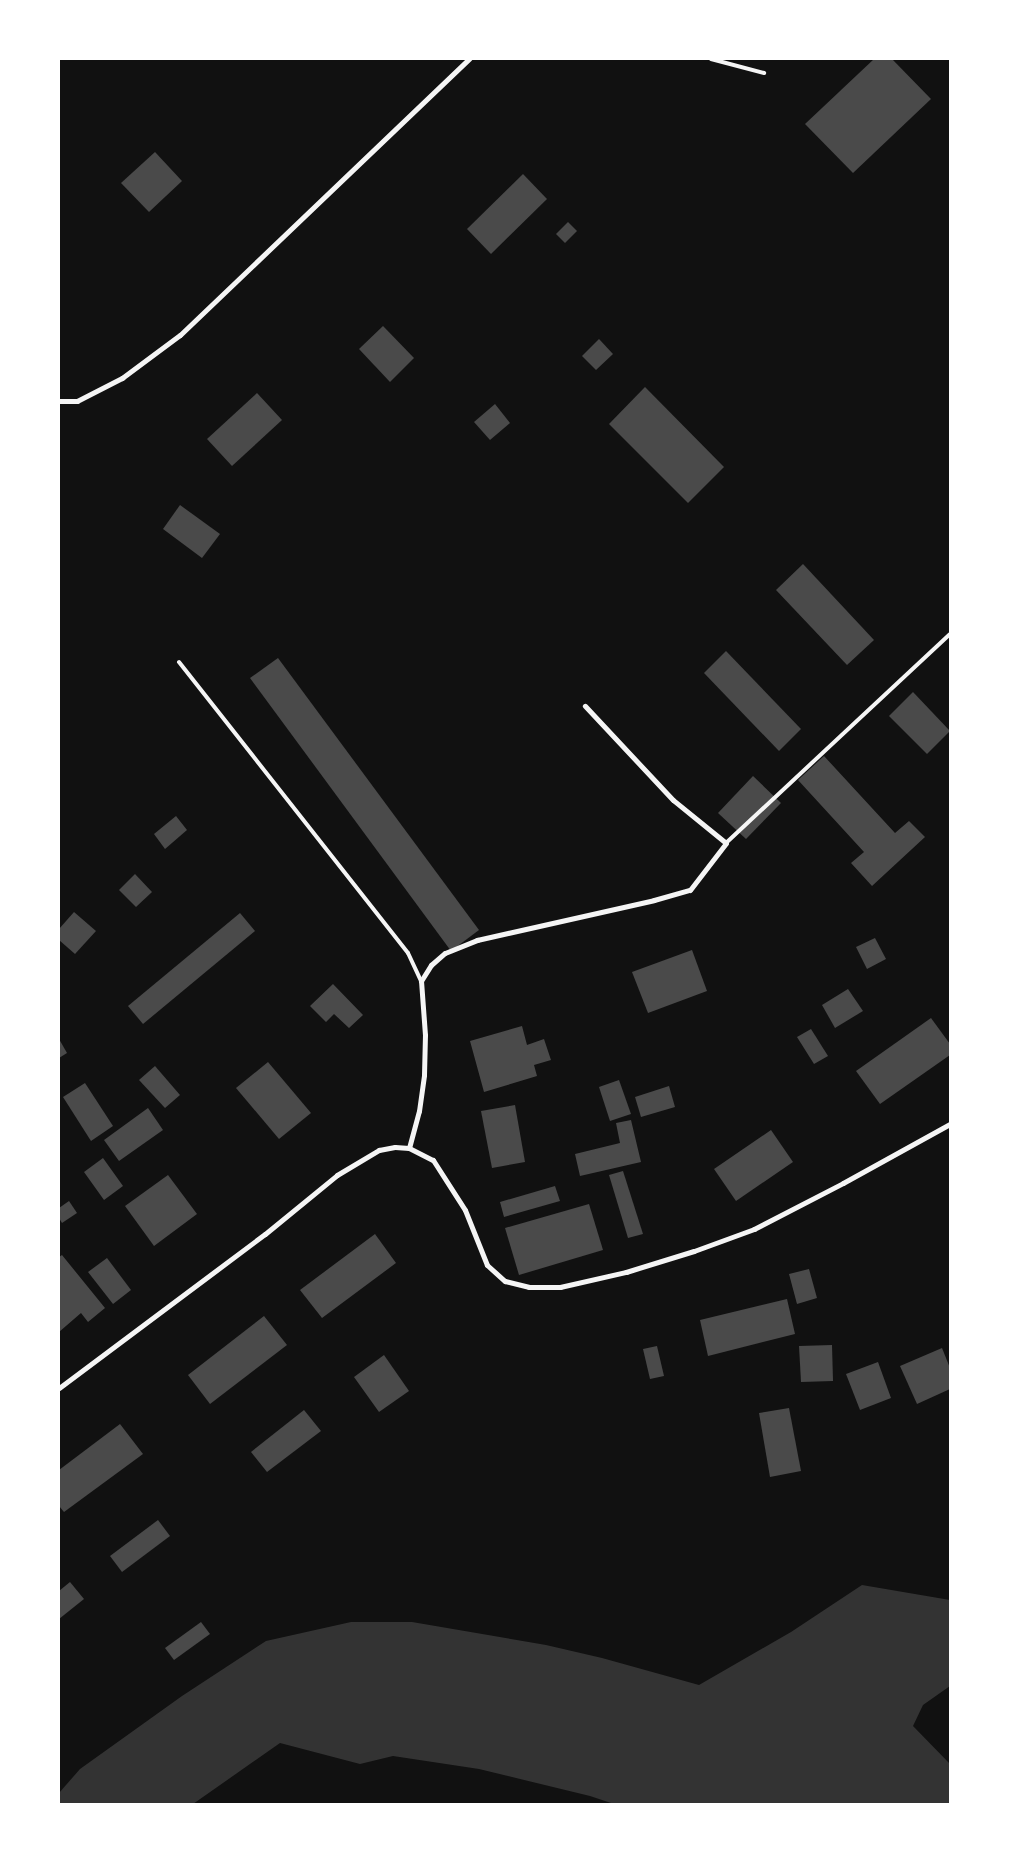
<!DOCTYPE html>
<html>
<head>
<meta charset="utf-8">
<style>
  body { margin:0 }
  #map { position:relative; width:1009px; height:1863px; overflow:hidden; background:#111; font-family:"Fira Sans Condensed",sans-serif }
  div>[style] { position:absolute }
  .water>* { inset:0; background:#333 }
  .building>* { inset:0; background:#4a4a4a }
  .service>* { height:4px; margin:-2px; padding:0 2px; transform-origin:2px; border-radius:2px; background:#f5f5f5 }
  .minor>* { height:5px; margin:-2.5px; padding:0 2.5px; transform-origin:2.5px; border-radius:2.5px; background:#f5f5f5 }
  span { translate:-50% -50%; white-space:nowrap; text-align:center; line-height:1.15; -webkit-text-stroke:5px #fff; paint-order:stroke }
  .frame { position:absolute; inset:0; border:60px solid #fff; pointer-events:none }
</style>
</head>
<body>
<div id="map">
  <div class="water">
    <div style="clip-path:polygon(862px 1585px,950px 1600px,950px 1686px,923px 1705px,913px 1726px,950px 1764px,950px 1804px,614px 1804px,590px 1796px,479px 1769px,393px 1756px,360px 1764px,280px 1743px,193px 1804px,59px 1804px,59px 1793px,80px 1769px,182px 1696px,266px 1641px,351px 1622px,412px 1622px,546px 1645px,602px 1658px,699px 1685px,791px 1632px)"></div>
  </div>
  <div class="building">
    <div style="clip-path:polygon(874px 59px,892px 59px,931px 99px,853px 173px,805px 124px)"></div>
    <div style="clip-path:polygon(155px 152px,182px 181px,149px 212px,121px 183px)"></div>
    <div style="clip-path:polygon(523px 174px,547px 199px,491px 254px,467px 229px)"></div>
    <div style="clip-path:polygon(568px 222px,577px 231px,565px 243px,556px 234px)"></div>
    <div style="clip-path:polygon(383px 326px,414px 358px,390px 382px,359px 349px)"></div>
    <div style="clip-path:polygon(599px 339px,613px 354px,596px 370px,582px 356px)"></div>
    <div style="clip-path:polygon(645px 387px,724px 467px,688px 503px,609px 424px)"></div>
    <div style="clip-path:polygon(257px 393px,282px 420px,232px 466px,207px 439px)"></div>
    <div style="clip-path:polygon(495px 404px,510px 423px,490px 440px,474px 422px)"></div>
    <div style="clip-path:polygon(180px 505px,220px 534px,202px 558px,163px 529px)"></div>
    <div style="clip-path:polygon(803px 564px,874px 640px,847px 665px,776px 590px)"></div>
    <div style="clip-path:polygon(726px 651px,801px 729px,779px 751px,704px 673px)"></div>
    <div style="clip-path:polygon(278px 658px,479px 930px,451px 951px,250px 678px)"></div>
    <div style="clip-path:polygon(913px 692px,950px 731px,927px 754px,889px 716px)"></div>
    <div style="clip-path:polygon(824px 756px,895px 833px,909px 821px,925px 837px,872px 886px,851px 863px,864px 852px,798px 780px)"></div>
    <div style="clip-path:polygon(753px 776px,781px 803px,746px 839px,718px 813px)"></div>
    <div style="clip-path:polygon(176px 816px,187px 830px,165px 849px,154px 834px)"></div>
    <div style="clip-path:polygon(135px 874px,152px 892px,136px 907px,119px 890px)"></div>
    <div style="clip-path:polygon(74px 912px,96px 931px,75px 954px,59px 940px,59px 929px)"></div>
    <div style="clip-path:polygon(240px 913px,255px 931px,143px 1024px,128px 1006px)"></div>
    <div style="clip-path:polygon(875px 938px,886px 959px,867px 969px,856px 947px)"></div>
    <div style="clip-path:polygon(692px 950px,707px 991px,648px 1013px,632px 972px)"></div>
    <div style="clip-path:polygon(333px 984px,363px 1015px,349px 1028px,334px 1014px,326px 1022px,310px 1006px)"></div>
    <div style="clip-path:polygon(848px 989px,863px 1011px,835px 1028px,822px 1005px)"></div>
    <div style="clip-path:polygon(931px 1018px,950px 1044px,950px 1055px,880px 1104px,856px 1071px)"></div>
    <div style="clip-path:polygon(522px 1026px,527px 1045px,544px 1039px,551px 1060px,534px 1065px,537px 1076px,484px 1092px,470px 1041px)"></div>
    <div style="clip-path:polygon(811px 1029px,828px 1056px,814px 1064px,797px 1037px)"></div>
    <div style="clip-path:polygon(59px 1039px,67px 1053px,59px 1058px)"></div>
    <div style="clip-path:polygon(268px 1062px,311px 1113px,279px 1139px,236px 1088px)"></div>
    <div style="clip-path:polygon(155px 1066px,180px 1095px,165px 1108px,139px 1080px)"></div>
    <div style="clip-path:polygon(619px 1080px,631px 1114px,610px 1121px,599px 1087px)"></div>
    <div style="clip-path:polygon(85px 1083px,113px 1126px,91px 1141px,63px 1097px)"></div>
    <div style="clip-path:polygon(669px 1086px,675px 1107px,641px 1117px,635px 1097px)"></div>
    <div style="clip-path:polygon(515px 1105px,525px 1162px,492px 1168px,481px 1111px)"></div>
    <div style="clip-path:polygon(148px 1108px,163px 1130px,119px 1161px,104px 1140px)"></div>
    <div style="clip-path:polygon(631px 1120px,641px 1162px,580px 1176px,575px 1154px,620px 1143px,616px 1123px)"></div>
    <div style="clip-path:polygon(771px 1130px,793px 1162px,736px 1201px,714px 1169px)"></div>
    <div style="clip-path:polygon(103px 1158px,123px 1186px,104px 1200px,84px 1172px)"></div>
    <div style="clip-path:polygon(623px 1171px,643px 1234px,628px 1238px,609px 1175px)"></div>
    <div style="clip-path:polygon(168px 1175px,197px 1214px,154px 1246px,125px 1206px)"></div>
    <div style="clip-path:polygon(555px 1186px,560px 1201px,504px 1217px,500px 1202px)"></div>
    <div style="clip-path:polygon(69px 1201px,77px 1213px,62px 1223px,59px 1218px,59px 1208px)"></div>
    <div style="clip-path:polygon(589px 1204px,603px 1250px,519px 1275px,505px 1228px)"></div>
    <div style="clip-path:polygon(375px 1234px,396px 1263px,322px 1318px,300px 1290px)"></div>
    <div style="clip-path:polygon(62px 1255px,105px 1308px,88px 1322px,81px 1313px,59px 1332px,59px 1257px)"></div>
    <div style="clip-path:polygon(107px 1258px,131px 1290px,113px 1304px,88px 1272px)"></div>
    <div style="clip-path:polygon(809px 1269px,817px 1298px,797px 1304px,789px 1274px)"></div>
    <div style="clip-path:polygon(787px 1299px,795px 1334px,708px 1356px,700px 1320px)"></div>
    <div style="clip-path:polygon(264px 1316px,287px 1345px,210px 1404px,188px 1375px)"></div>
    <div style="clip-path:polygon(832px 1345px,833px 1381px,801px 1382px,799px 1346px)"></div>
    <div style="clip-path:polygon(657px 1346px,664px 1376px,650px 1379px,643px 1349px)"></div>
    <div style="clip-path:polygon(942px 1348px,950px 1368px,950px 1389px,917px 1404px,900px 1366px)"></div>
    <div style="clip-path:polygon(384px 1355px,409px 1391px,379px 1412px,354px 1377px)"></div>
    <div style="clip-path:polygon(878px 1362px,891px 1398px,860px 1410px,846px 1374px)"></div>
    <div style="clip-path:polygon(789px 1408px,801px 1471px,770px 1477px,759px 1413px)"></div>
    <div style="clip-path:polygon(304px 1410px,321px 1431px,267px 1472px,251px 1452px)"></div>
    <div style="clip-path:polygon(120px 1424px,143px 1454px,64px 1512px,59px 1506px,59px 1470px)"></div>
    <div style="clip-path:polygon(158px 1520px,170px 1536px,122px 1572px,110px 1556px)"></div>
    <div style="clip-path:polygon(70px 1582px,84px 1599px,59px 1619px,59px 1591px)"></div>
    <div style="clip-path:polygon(201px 1622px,210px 1634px,174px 1660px,165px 1648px)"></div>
  </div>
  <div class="service">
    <div style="left:711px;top:59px;width:55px;rotate:14.8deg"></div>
    <div style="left:179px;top:662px;width:370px;rotate:51.8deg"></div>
    <div style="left:408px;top:953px;width:31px;rotate:65deg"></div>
    <div style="left:726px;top:843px;width:306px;rotate:-43deg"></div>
  </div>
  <div class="minor">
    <div style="left:59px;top:401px;width:18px"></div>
    <div style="left:77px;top:401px;width:51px;rotate:-27.1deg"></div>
    <div style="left:122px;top:378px;width:72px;rotate:-36.6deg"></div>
    <div style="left:180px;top:335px;width:400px;rotate:-43.7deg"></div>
    <div style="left:409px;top:1148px;width:38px;rotate:-75deg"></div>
    <div style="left:419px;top:1111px;width:36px;rotate:-82deg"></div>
    <div style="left:424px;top:1075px;width:40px;rotate:-88.6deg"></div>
    <div style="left:425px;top:1035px;width:54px;rotate:-94.2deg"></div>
    <div style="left:421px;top:981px;width:19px;rotate:-58deg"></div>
    <div style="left:431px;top:965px;width:18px;rotate:-41deg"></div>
    <div style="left:445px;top:953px;width:35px;rotate:-22deg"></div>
    <div style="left:477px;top:940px;width:181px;rotate:-12.7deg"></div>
    <div style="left:654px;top:900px;width:37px;rotate:-16deg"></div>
    <div style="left:690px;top:890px;width:59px;rotate:-52.5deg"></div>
    <div style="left:726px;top:843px;width:68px;rotate:-140.9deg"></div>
    <div style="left:673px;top:800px;width:129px;rotate:-133.1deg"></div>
    <div style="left:59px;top:1388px;width:257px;rotate:-36.8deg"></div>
    <div style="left:265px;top:1234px;width:93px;rotate:-39.3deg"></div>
    <div style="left:337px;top:1175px;width:49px;rotate:-30.8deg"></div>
    <div style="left:379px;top:1150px;width:16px;rotate:-11deg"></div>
    <div style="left:395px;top:1147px;width:14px;rotate:4deg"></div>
    <div style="left:409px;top:1148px;width:27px;rotate:27deg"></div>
    <div style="left:433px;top:1160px;width:59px;rotate:57.4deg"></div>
    <div style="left:465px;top:1210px;width:59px;rotate:68.2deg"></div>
    <div style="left:487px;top:1265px;width:24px;rotate:42deg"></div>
    <div style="left:505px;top:1281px;width:25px;rotate:14deg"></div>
    <div style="left:529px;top:1287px;width:31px"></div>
    <div style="left:560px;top:1287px;width:68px;rotate:-12.8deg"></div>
    <div style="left:626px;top:1272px;width:71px;rotate:-17.2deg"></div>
    <div style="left:694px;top:1251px;width:64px;rotate:-20.1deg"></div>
    <div style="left:754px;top:1229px;width:100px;rotate:-27.3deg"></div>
    <div style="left:843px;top:1183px;width:122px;rotate:-28.9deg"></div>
  </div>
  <div class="frame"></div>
</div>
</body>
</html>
